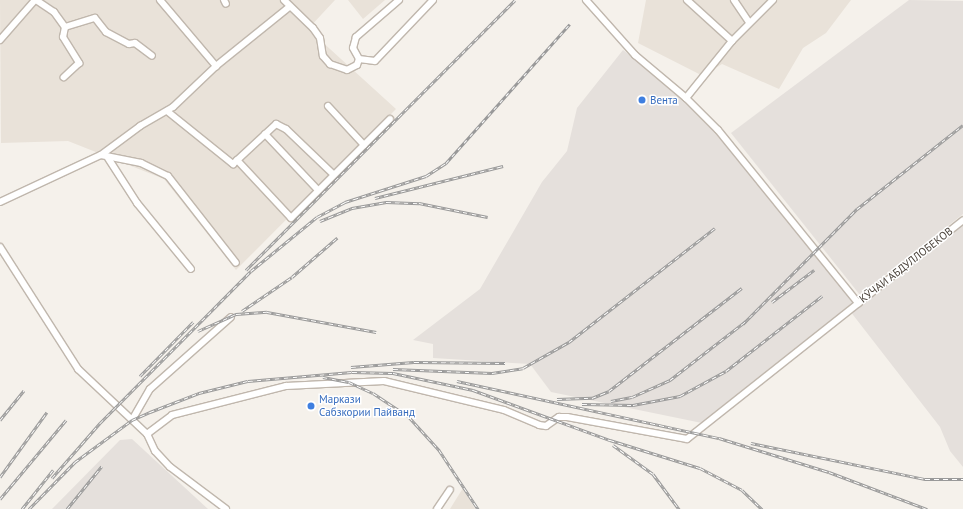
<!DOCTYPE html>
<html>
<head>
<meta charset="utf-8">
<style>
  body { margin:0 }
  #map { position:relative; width:963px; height:509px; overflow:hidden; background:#f5f1eb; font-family:"PT Sans",sans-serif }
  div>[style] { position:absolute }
  .residential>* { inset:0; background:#e9e2d9 }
  .industrial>* { inset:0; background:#e5e0dc }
  .roads { filter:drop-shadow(1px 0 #c0b7ad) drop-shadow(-1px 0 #c0b7ad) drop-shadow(0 1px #c0b7ad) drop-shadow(0 -1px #c0b7ad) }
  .minor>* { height:6px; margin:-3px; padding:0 3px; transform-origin:3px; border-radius:3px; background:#fff }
  .rail>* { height:3px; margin-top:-1.5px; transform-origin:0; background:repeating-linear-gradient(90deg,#fff 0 4.5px,#999 0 9px); box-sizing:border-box; border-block:1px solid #999 }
  .dots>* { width:11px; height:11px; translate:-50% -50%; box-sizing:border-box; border:2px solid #fff; border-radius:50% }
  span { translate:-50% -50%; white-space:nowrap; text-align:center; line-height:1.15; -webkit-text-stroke:3px #fff; paint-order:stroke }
  .shop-label { font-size:11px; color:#366cbe }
  .left { translate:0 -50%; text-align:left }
  .street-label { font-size:11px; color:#494139 }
</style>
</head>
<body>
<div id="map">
  <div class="residential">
    <div style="clip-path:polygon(0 0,335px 0,308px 29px,396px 109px,236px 270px,164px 179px,68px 141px,1px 143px)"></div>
    <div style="clip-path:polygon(348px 0,385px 0,363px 19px)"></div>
    <div style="clip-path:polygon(646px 0,851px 0,826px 33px,803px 48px,779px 89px,722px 64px,703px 76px,638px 43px)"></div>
    <div style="clip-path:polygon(463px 488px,475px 509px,450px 509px)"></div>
  </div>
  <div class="industrial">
    <div style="clip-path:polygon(909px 0,963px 1px,963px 214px,860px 295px,731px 133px)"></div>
    <div style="clip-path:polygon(623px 50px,696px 108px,854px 303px,702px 423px,551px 392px,530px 364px,433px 358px,433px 344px,413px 340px,480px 289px,542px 182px,567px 151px,577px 108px)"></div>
    <div style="clip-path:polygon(963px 224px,963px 467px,950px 451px,940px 427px,850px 311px)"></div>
    <div style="clip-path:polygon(132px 439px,208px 509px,52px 509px,120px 440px)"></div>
  </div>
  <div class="roads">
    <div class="minor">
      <div style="left:36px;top:0;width:22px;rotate:34deg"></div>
      <div style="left:54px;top:12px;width:19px;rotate:54deg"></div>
      <div style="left:65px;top:27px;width:10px;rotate:101deg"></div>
      <div style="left:63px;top:37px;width:31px;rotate:58deg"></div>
      <div style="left:79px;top:63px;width:21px;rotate:137deg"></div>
      <div style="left:160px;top:0;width:87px;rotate:49.7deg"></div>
      <div style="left:224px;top:0;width:4px;rotate:63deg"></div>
      <div style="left:284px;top:0;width:40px;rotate:44deg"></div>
      <div style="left:313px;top:28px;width:12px;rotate:55deg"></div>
      <div style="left:320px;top:38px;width:18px;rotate:81deg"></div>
      <div style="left:323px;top:56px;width:11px;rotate:49deg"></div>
      <div style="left:330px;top:64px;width:18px;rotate:19deg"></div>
      <div style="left:347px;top:70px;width:11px;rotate:-27deg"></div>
      <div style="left:357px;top:65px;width:6px;rotate:-72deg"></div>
      <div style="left:399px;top:0;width:57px;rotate:139.3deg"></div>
      <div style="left:356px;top:37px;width:11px;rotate:105deg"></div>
      <div style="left:353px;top:48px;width:13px;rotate:61deg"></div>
      <div style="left:359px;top:59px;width:16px;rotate:7deg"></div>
      <div style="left:375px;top:61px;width:84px;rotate:-46.4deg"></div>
      <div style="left:586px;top:0;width:74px;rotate:48.3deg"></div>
      <div style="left:635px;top:55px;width:67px;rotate:40.1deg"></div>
      <div style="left:686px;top:98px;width:45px;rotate:45deg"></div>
      <div style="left:718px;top:130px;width:223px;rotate:51deg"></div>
      <div style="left:687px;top:0;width:61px;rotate:42.3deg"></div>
      <div style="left:734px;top:0;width:27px;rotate:56deg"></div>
      <div style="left:65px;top:27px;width:31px;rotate:-17deg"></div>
      <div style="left:95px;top:18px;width:18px;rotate:52deg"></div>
      <div style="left:106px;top:32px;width:26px;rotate:28deg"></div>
      <div style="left:129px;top:44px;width:6px;rotate:-9deg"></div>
      <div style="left:135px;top:43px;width:21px;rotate:37deg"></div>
      <div style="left:0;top:40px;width:53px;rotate:-48.8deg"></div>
      <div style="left:686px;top:98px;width:73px;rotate:-51.1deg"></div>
      <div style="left:732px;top:41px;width:58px;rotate:-45deg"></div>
      <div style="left:328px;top:106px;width:53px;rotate:47.3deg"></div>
      <div style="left:167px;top:111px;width:85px;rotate:38.8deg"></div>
      <div style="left:233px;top:164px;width:59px;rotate:-42.9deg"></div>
      <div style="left:276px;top:124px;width:11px;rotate:27deg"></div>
      <div style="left:286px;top:129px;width:66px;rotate:43.8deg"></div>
      <div style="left:265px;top:134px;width:77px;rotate:46.6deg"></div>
      <div style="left:101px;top:155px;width:41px;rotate:11.3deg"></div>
      <div style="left:141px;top:163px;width:30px;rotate:26deg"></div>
      <div style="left:168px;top:176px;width:110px;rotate:52deg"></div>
      <div style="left:108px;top:158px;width:54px;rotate:57.2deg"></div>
      <div style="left:137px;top:203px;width:85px;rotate:50.7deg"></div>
      <div style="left:237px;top:160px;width:79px;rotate:47deg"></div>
      <div style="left:291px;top:218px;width:140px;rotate:-45deg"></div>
      <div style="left:0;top:202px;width:111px;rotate:-25deg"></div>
      <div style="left:101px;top:155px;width:49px;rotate:-36.6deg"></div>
      <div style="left:140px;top:126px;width:38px;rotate:-30deg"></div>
      <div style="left:173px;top:107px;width:59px;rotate:-43.6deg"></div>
      <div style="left:216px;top:66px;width:94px;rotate:-38.9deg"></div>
      <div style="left:0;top:247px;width:145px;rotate:57.4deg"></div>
      <div style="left:78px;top:369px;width:95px;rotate:43.3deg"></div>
      <div style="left:132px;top:420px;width:36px;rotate:-60deg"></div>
      <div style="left:150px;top:389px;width:108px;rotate:-41.6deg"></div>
      <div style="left:226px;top:509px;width:70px;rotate:-143.1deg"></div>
      <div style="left:170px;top:467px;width:22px;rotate:-133deg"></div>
      <div style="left:155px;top:451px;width:19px;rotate:-115deg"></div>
      <div style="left:147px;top:434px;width:31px;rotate:-37deg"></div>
      <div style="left:172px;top:415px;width:118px;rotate:-14.3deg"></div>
      <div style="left:286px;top:386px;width:98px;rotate:-2.9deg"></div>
      <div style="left:384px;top:381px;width:123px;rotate:13.6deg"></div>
      <div style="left:504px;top:410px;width:38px;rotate:23deg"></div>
      <div style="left:539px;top:425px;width:7px;rotate:8deg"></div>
      <div style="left:546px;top:426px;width:16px;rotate:-35deg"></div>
      <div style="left:559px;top:417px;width:8px"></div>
      <div style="left:567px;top:417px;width:122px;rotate:10.4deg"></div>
      <div style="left:687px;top:439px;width:352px;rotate:-38.4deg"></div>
      <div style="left:437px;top:509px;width:23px;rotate:-56deg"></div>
    </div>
  </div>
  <div class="rail">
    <div style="left:375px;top:198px;width:132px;rotate:-14deg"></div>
    <div style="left:320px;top:221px;width:35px;rotate:-22deg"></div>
    <div style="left:352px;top:208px;width:35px;rotate:-10deg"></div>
    <div style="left:386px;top:202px;width:33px;rotate:2deg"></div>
    <div style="left:419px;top:203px;width:70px;rotate:11.5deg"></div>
    <div style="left:246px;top:270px;width:381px;rotate:-45.1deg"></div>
    <div style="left:772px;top:302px;width:53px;rotate:-37.3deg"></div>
    <div style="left:242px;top:311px;width:60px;rotate:-34.2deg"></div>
    <div style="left:292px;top:277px;width:60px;rotate:-40.9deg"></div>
    <div style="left:743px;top:324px;width:162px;rotate:-45.3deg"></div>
    <div style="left:857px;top:209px;width:135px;rotate:-38.4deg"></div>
    <div style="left:198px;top:331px;width:42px;rotate:-24.1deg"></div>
    <div style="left:236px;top:314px;width:31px;rotate:-4deg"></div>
    <div style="left:267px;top:312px;width:111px;rotate:10.4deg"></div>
    <div style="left:351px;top:367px;width:63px;rotate:-4.5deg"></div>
    <div style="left:414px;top:362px;width:91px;rotate:0.6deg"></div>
    <div style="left:393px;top:369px;width:99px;rotate:2.3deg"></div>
    <div style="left:492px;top:373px;width:31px;rotate:-9deg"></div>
    <div style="left:523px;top:368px;width:53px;rotate:-29.5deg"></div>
    <div style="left:569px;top:342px;width:185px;rotate:-38deg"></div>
    <div style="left:140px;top:376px;width:76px;rotate:-45.5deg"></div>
    <div style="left:323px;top:377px;width:26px;rotate:11deg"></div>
    <div style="left:349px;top:382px;width:26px;rotate:25deg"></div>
    <div style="left:373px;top:393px;width:43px;rotate:33.7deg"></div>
    <div style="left:409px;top:417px;width:45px;rotate:47.7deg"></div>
    <div style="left:439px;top:450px;width:71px;rotate:56.5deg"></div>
    <div style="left:457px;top:381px;width:268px;rotate:12.3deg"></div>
    <div style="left:719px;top:438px;width:115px;rotate:17.2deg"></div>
    <div style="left:829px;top:472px;width:105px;rotate:20.7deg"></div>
    <div style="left:557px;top:399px;width:35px;rotate:-2deg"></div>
    <div style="left:592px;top:398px;width:18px;rotate:-22deg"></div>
    <div style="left:609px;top:391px;width:168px;rotate:-37.8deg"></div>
    <div style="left:611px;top:401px;width:21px;rotate:-11deg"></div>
    <div style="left:632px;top:397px;width:42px;rotate:-24.1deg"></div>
    <div style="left:670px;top:380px;width:96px;rotate:-37.8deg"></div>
    <div style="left:582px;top:404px;width:51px;rotate:1.1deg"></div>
    <div style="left:633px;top:405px;width:48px;rotate:-10.8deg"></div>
    <div style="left:680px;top:396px;width:52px;rotate:-28.5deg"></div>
    <div style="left:726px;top:371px;width:122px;rotate:-38deg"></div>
    <div style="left:0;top:420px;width:38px;rotate:-51deg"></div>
    <div style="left:751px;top:443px;width:178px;rotate:11.7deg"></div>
    <div style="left:925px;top:479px;width:38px"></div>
    <div style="left:613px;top:445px;width:49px;rotate:35.9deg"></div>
    <div style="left:653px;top:474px;width:44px;rotate:53.4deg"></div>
    <div style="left:0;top:477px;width:80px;rotate:-54.1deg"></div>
    <div style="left:52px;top:478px;width:73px;rotate:-48.9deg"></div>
    <div style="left:100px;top:423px;width:214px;rotate:-45.2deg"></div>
    <div style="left:251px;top:271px;width:85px;rotate:-39.3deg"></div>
    <div style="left:317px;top:217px;width:32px;rotate:-28deg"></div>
    <div style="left:345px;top:202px;width:85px;rotate:-17.8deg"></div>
    <div style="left:426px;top:176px;width:24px;rotate:-33deg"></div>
    <div style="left:446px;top:163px;width:186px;rotate:-48.3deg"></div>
    <div style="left:0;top:499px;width:103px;rotate:-50.1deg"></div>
    <div style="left:22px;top:509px;width:50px;rotate:-51.5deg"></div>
    <div style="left:29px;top:509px;width:66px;rotate:-45.6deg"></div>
    <div style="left:75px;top:462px;width:71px;rotate:-36.4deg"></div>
    <div style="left:132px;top:420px;width:20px;rotate:-24deg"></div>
    <div style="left:150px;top:412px;width:53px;rotate:-21.2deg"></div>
    <div style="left:199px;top:393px;width:50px;rotate:-13.8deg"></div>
    <div style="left:248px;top:381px;width:104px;rotate:-4.9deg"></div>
    <div style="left:352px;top:372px;width:41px;rotate:1.4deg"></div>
    <div style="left:393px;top:373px;width:82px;rotate:12deg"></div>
    <div style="left:473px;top:390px;width:146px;rotate:20.1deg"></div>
    <div style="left:610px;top:440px;width:94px;rotate:17.3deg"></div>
    <div style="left:700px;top:468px;width:47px;rotate:27.6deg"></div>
    <div style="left:742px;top:490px;width:28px;rotate:44deg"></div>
    <div style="left:67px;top:509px;width:55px;rotate:-50.9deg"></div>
  </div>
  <div class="dots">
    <div style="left:642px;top:100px;background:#3f7fe0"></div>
    <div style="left:311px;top:406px;background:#3f7fe0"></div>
  </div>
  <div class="shop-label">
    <span class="left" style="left:650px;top:100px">Вента</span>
    <span class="left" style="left:319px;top:406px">Маркази<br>Сабзкории Пайванд</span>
  </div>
  <div class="street-label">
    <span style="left:906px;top:265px;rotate:-38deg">КӮЧАИ АБДУЛЛОБЕКОВ</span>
  </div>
</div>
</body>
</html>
